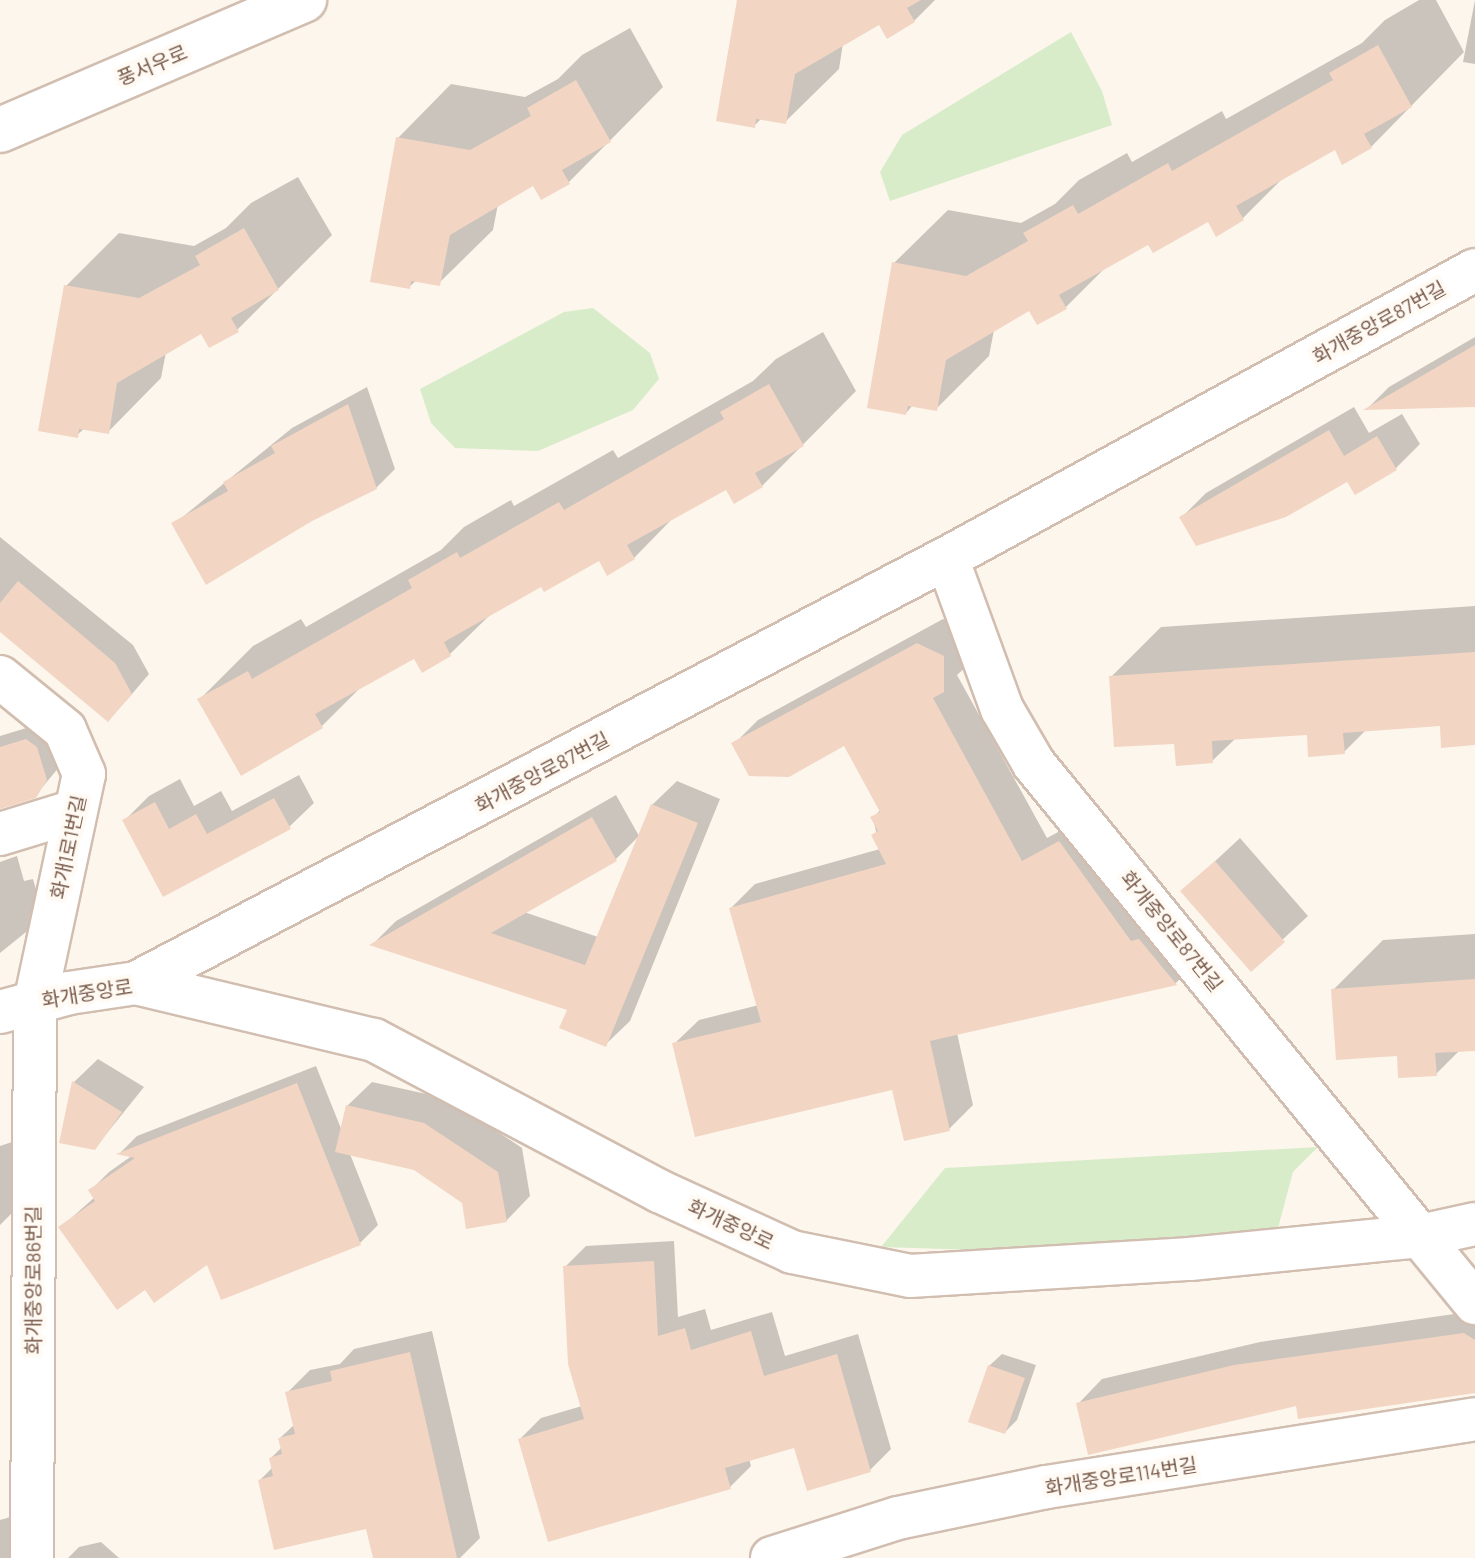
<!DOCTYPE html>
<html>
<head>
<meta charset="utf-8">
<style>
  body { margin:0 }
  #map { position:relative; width:1475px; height:1558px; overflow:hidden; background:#fdf6ec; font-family:Barlow,"Noto Sans KR",sans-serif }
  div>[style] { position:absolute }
  .green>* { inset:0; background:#d8ecc9 }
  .shadow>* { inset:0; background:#0003 }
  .building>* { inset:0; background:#f3d5c3 }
  .roads { filter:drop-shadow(2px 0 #d1beb0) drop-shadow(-2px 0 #d1beb0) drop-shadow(0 2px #d1beb0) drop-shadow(0 -2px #d1beb0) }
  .street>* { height:42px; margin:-21px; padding:0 21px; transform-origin:21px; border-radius:21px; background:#fff }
  .secondary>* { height:44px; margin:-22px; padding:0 22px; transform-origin:22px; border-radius:22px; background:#fff }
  span { translate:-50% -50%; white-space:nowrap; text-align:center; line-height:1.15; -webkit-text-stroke:8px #fffaf3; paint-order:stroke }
  .street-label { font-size:20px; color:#7a5c4d }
</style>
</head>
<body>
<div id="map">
  <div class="green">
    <div style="clip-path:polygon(1071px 32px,1102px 91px,1112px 125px,890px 201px,880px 172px,902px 135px)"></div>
    <div style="clip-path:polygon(593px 308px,650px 353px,659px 379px,633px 410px,538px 451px,455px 448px,431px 423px,420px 389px,564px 312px)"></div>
    <div style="clip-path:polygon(1318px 1147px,1293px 1172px,1278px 1228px,1071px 1253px,881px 1247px,945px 1168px)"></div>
  </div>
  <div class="shadow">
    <div style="clip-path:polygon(739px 0,935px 0,914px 21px,879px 22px,843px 43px,839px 69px,785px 122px,762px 118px,754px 126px)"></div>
    <div style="clip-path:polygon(1419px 0,1436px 0,1464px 52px,1371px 147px,1335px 148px,1285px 176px,1242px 219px,1209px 219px,1149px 242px,1108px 265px,1065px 308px,1030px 309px,994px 330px,989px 356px,936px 409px,913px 405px,906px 413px,894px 263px,948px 210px,1021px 223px,1055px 204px,1079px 180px,1127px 153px,1132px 162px,1222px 111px,1226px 119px,1362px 43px,1385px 20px)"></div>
    <div style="clip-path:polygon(1475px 0,1475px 64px,1463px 62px)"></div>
    <div style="clip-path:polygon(630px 28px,663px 87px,569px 182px,542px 197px,534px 183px,498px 204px,493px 230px,439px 283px,417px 280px,409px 287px,398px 138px,451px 84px,525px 97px,558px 79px,582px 55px)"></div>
    <div style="clip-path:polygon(298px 177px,332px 235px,237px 330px,202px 331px,166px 352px,161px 378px,108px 432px,85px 428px,77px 435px,66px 286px,119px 233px,194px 246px,226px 228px,251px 203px)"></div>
    <div style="clip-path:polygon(823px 332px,856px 391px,762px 486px,727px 487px,675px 516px,634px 558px,600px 559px,542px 584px,493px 612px,450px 654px,423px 670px,415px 656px,364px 684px,322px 726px,200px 699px,253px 646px,301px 619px,306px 627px,441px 550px,464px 527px,511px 500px,514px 506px,613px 450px,618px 458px,753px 381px,776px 359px)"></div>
    <div style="clip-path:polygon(1475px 337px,1475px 405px,1368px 408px,1389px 387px)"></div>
    <div style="clip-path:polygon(367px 387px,395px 469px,376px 488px,174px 524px,292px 428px)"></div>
    <div style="clip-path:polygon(1354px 407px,1369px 433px,1402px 414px,1420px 444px,1396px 468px,1182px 517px,1206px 493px)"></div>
    <div style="clip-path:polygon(0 537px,133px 645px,149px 674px,126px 701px,0 631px)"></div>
    <div style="clip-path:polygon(1475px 606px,1475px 743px,1442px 723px,1367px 729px,1344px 752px,1309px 732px,1236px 738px,1212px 761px,1176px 742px,1111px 677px,1161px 627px)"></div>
    <div style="clip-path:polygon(943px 619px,967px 632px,967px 666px,957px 675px,1047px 838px,1084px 818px,1199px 959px,1176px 983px,957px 1033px,973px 1105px,949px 1129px,894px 1087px,674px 1044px,699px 1020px,759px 1005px,731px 908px,755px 884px,880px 849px,873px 818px,881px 809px,845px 743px,734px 744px,758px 720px)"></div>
    <div style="clip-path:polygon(46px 722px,65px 760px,35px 796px,0 807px,0 736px)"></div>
    <div style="clip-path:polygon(299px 775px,314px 803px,289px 827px,164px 895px,124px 821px,149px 796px,180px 779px,194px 806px,221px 791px,232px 811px)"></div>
    <div style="clip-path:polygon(677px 781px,720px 799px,630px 1021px,605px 1045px,569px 1008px,373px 944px,396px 921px,616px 795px,639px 836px,615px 860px,524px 912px,598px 937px,652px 805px)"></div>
    <div style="clip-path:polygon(1240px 838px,1308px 916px,1251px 969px,1183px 891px)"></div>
    <div style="clip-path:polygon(17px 856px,24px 881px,33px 879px,42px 911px,31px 928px,0 953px,0 862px)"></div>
    <div style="clip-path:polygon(1475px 934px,1475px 1049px,1460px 1050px,1436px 1074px,1399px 1054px,1333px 990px,1383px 940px)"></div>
    <div style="clip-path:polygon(98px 1059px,144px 1087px,95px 1148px,74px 1082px)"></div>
    <div style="clip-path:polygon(316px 1066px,342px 1131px,347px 1106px,372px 1082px,449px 1099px,522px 1148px,530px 1196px,506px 1221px,464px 1202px,414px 1168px,350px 1154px,378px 1225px,360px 1243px,208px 1262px,145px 1287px,61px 1227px,95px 1197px,90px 1191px,109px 1172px,133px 1155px,120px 1153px,137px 1136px)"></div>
    <div style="clip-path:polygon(12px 1142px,28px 1197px,0 1225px,0 1146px)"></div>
    <div style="clip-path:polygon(674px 1241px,678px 1317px,705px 1309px,711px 1330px,772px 1312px,785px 1356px,858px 1334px,891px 1449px,870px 1470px,795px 1445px,749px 1459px,751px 1466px,730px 1487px,520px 1439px,541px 1418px,582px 1406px,565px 1267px,586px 1246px)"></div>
    <div style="clip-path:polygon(1475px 1311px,1475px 1391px,1297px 1404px,1078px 1404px,1102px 1379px,1260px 1342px)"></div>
    <div style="clip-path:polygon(432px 1331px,480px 1538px,460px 1558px,375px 1558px,368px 1526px,260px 1480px,273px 1467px,271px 1458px,282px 1447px,280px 1438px,295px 1424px,287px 1393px,310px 1370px,340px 1364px,354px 1349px)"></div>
    <div style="clip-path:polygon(1002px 1354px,1036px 1365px,1017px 1420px,1005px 1432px,989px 1366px)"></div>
    <div style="clip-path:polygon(28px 1512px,42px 1558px,0 1558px,0 1520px)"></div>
    <div style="clip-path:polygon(101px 1542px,119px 1558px,68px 1558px,79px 1547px)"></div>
  </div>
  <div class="building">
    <div style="clip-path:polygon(737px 0,921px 0,907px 8px,915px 22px,887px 39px,879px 25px,795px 74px,786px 124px,756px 119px,755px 128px,716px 121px)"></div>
    <div style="clip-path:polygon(1378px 45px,1412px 107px,1364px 134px,1372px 148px,1342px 165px,1335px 150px,1236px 206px,1244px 220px,1216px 237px,1208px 222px,1153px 253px,1148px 245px,1059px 295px,1067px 309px,1037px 325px,1029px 311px,946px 360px,937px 411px,908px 406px,906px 415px,867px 408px,892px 262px,966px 276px,1028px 241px,1023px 233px,1073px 205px,1078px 214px,1168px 163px,1172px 171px,1333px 80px,1329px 73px)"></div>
    <div style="clip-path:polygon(576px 80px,611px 142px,562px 170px,570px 184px,541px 200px,533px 186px,450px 235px,440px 286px,411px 281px,410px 289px,370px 282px,396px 137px,470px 150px,531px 116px,527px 108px)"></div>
    <div style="clip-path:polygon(244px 228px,279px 290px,231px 318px,239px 332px,209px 348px,201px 334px,117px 383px,109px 434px,79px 429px,78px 438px,38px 431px,64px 285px,139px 298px,200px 265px,195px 256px)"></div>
    <div style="clip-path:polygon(1475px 345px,1475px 407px,1363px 410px)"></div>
    <div style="clip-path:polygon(769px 384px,804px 446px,755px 473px,763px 487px,734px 504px,726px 490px,627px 545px,635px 559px,607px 576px,599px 561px,544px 592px,541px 587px,444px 642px,451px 656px,422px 673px,414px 659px,315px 714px,323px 728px,241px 776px,197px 699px,248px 671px,252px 679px,412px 588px,408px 580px,457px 552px,460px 558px,559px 502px,564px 510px,724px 419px,720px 412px)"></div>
    <div style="clip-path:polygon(348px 404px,377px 489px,312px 521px,206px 585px,171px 523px,228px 491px,223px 482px,275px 453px,271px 446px)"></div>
    <div style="clip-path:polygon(1329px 430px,1344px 456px,1377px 436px,1397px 470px,1355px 495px,1347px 482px,1286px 517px,1196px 546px,1179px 517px)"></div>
    <div style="clip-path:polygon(18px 581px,115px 663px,132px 694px,108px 722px,0 632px,0 603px)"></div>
    <div style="clip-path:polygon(917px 643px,944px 656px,944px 692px,933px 698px,1022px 861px,1059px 841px,1131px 941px,1139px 939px,1177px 985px,930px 1041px,950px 1131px,904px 1141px,892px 1090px,695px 1137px,672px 1043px,761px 1022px,729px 908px,886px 864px,871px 835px,878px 831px,870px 817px,880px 812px,844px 746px,789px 777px,749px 776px,731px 743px)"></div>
    <div style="clip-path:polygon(1475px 652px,1475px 745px,1441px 748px,1440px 726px,1343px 733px,1345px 754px,1308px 757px,1307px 735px,1212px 741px,1213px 763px,1176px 766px,1174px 744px,1114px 747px,1109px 676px)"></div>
    <div style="clip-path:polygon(26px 739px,37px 747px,47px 780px,36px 798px,0 809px,0 747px)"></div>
    <div style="clip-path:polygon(274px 798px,291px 829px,163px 897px,122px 820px,155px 802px,169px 829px,196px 814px,207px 834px)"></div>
    <div style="clip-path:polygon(651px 804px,698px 823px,606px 1047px,559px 1028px,567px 1010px,369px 945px,592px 817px,617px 861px,491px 933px,585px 965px)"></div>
    <div style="clip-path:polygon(1215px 861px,1285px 942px,1251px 972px,1180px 891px)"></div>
    <div style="clip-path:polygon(1475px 979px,1475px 1051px,1435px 1053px,1437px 1076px,1398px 1078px,1397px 1056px,1336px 1060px,1331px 989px)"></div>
    <div style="clip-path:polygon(72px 1081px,122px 1112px,95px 1150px,59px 1143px)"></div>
    <div style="clip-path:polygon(297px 1083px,361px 1245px,221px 1300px,207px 1265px,154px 1303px,145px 1290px,117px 1310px,58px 1227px,95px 1201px,88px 1190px,135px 1158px,116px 1154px)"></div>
    <div style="clip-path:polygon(346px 1105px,424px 1123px,498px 1172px,507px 1222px,466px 1229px,462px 1203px,414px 1170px,335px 1152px)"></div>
    <div style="clip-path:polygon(654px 1261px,658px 1336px,685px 1328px,691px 1350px,751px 1331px,764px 1376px,837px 1354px,871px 1472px,807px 1491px,794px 1448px,725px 1468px,731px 1489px,548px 1542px,518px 1439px,584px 1419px,568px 1364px,563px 1266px)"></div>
    <div style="clip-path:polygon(1464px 1333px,1475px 1340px,1475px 1393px,1298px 1419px,1296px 1406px,1088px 1455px,1076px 1403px,1234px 1365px)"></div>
    <div style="clip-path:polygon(410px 1352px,457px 1558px,373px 1558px,366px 1529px,274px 1550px,258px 1480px,273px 1476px,269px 1458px,282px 1454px,278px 1438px,295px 1434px,285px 1392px,332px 1381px,330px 1371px)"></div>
    <div style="clip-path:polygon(988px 1365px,1025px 1378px,1005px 1434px,968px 1422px)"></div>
  </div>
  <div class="roads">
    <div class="street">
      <div style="left:947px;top:558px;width:161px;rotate:70deg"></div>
      <div style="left:1002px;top:709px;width:64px;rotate:59.8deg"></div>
      <div style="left:1034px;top:764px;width:610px;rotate:50.72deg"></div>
      <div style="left:1420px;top:1236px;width:56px;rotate:-12.3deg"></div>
      <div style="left:0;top:677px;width:84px;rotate:39.2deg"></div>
      <div style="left:65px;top:730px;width:48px;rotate:66.6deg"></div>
      <div style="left:84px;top:774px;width:233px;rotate:102.1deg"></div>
      <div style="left:35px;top:1002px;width:556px;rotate:90.31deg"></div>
      <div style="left:0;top:834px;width:78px;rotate:-17deg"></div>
      <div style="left:136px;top:983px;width:916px;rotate:-27.66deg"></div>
      <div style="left:947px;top:558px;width:601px;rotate:-28.61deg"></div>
      <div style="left:0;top:1012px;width:72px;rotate:-15.4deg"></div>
      <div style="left:69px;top:993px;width:68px;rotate:-8.5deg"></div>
      <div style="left:136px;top:983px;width:245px;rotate:13.5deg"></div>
      <div style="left:374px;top:1040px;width:323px;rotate:27.9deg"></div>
      <div style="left:659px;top:1191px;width:146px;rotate:24.6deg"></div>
      <div style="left:792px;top:1252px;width:120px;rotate:11.5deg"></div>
      <div style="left:910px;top:1276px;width:281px;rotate:-3.5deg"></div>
      <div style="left:1190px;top:1259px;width:231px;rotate:-5.7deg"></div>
      <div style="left:1420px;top:1236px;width:87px;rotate:50.6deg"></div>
      <div style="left:772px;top:1558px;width:132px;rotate:-17.6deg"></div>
      <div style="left:898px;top:1518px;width:152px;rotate:-11.8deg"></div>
      <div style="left:1047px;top:1487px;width:433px;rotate:-9deg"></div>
    </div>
    <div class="secondary">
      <div style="left:0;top:130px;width:331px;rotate:-23.2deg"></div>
    </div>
  </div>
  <div class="street-label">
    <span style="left:152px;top:65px;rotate:-23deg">풍서우로</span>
    <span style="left:1379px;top:322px;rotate:-29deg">화개중앙로87번길</span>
    <span style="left:542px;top:772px;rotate:-28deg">화개중앙로87번길</span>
    <span style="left:68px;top:847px;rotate:-78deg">화개1로1번길</span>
    <span style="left:1172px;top:931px;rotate:51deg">화개중앙로87번길</span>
    <span style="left:87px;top:993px;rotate:-9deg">화개중앙로</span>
    <span style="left:731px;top:1224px;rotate:25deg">화개중앙로</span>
    <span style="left:33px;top:1280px;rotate:-90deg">화개중앙로86번길</span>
    <span style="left:1121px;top:1476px;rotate:-9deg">화개중앙로114번길</span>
  </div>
</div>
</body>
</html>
